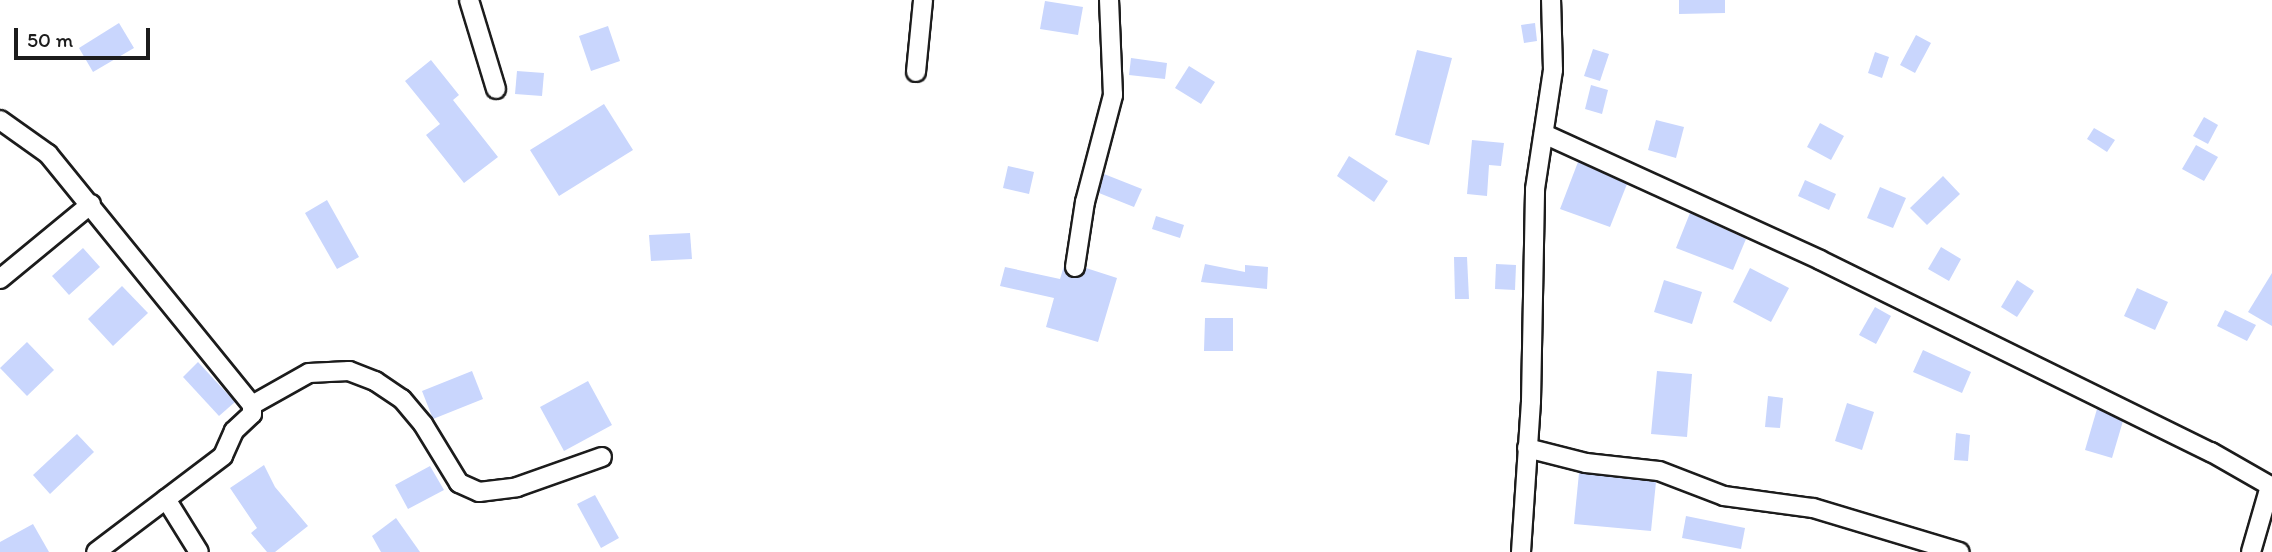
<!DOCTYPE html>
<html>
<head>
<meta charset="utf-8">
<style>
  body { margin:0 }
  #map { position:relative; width:2272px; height:552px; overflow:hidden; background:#fff; font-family:Itim,sans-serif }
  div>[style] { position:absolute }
  .building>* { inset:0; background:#c9d6fd }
  .roads { filter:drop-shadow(2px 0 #1c1c1c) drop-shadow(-2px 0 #1c1c1c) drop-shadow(0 2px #1c1c1c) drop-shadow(0 -2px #1c1c1c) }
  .minor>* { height:18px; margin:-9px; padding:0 9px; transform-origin:9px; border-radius:9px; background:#fff }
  span { translate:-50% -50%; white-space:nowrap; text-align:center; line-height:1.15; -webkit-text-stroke:7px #fff; paint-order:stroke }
  .scale { position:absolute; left:14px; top:28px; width:136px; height:32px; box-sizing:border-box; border:4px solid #1c1c1c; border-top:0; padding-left:9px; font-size:21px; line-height:24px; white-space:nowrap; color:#1c1c1c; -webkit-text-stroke:5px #fff; paint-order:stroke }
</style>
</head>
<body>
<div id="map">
  <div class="building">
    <div style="clip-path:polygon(1679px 0,1725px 0,1725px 13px,1679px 14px)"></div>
    <div style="clip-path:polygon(1045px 1px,1083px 7px,1078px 35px,1040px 29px)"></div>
    <div style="clip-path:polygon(119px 23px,134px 48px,93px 72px,79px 48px)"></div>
    <div style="clip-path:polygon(1535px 23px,1537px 41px,1524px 43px,1521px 25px)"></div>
    <div style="clip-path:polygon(608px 26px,620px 61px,591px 71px,579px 36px)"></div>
    <div style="clip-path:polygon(1916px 35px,1931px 43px,1915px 73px,1900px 65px)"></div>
    <div style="clip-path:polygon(1593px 49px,1609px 54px,1600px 81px,1584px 76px)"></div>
    <div style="clip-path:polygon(1417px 50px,1452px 58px,1429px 145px,1395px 135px)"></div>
    <div style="clip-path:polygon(1875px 52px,1889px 57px,1882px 78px,1868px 73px)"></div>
    <div style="clip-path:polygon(1131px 58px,1167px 63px,1165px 79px,1129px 75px)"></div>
    <div style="clip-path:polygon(431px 60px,459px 95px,453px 100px,498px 157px,464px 183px,426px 135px,440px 124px,405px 81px)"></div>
    <div style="clip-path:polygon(1189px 66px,1215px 82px,1201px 104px,1175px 88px)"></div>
    <div style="clip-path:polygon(517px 71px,544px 73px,542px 96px,515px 94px)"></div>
    <div style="clip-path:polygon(1591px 85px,1608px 90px,1602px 114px,1585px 109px)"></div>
    <div style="clip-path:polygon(604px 104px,633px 150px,559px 196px,530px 150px)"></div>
    <div style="clip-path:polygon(2204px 117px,2218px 125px,2208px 144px,2193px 136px)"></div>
    <div style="clip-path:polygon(1656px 120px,1684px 127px,1676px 158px,1648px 150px)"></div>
    <div style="clip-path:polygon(1820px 123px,1844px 136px,1831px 160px,1807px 147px)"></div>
    <div style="clip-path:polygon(2094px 128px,2115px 140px,2107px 152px,2087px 139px)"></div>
    <div style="clip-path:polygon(1472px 140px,1504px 143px,1501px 166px,1489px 165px,1487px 196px,1467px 194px)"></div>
    <div style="clip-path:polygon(2196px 145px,2218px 157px,2204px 181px,2182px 169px)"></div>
    <div style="clip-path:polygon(1349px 156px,1388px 181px,1374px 202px,1337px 176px)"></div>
    <div style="clip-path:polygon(1578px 162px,1627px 184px,1610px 227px,1560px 209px)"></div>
    <div style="clip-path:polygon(1008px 166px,1034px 172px,1029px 194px,1003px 188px)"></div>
    <div style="clip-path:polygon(1104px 174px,1142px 189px,1134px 207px,1099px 193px)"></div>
    <div style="clip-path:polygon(1943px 176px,1960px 194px,1927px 225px,1910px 208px)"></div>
    <div style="clip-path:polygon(1805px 180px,1836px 194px,1829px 210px,1798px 196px)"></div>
    <div style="clip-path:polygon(1880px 187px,1906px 198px,1893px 228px,1867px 218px)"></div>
    <div style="clip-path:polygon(327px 200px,359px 257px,337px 269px,305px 213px)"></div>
    <div style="clip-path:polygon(1690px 213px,1746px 239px,1733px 270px,1676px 248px)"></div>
    <div style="clip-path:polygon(1156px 216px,1184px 225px,1180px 238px,1152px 229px)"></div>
    <div style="clip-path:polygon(690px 233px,692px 259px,651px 261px,649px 235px)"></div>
    <div style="clip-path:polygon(1941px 247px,1961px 259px,1949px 281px,1928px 269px)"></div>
    <div style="clip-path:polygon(83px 248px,100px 267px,69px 295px,52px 276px)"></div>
    <div style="clip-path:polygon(1454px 257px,1467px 257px,1469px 299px,1455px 299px)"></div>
    <div style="clip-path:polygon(1205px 264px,1245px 272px,1245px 265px,1268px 267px,1267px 289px,1201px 282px)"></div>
    <div style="clip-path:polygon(1496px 264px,1516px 265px,1515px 290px,1495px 289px)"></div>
    <div style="clip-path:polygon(1064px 266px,1073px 278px,1086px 268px,1117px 278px,1098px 342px,1046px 327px,1054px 298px,1000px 286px,1005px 267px,1060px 279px)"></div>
    <div style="clip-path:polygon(1750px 268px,1789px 288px,1771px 322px,1733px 302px)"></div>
    <div style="clip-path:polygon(2272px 273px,2272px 326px,2248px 312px)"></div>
    <div style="clip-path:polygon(1664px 280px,1702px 292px,1692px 324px,1654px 312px)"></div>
    <div style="clip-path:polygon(2017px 280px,2034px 291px,2017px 317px,2001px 307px)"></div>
    <div style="clip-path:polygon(122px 286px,148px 313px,113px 346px,88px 319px)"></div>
    <div style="clip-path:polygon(2137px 288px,2168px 302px,2155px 330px,2124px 316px)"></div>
    <div style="clip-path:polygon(1875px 307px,1891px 316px,1876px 344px,1859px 335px)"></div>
    <div style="clip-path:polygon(2225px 310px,2256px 325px,2247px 341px,2217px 326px)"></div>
    <div style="clip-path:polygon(1205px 318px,1233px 318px,1233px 351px,1204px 351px)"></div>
    <div style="clip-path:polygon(27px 342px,54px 370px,27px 396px,0 368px)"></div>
    <div style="clip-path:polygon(1923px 350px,1971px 372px,1962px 393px,1913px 372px)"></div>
    <div style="clip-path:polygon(198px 362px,235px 402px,219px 416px,183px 377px)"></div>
    <div style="clip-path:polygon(472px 371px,483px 399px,433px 419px,422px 391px)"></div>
    <div style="clip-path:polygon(1657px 371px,1692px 374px,1687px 437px,1651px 434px)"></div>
    <div style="clip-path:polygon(588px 381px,612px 425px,564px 451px,540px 407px)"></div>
    <div style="clip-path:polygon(1768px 396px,1783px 398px,1780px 428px,1765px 427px)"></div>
    <div style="clip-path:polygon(1847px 403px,1874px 412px,1862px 450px,1835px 441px)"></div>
    <div style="clip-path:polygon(2097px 409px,2123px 421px,2112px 458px,2085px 450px)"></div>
    <div style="clip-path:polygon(1956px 433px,1970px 435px,1968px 461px,1954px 460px)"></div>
    <div style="clip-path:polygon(77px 434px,94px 452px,50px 494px,33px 475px)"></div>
    <div style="clip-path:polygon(264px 465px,275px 487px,308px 526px,275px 552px,267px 552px,251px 533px,257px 528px,230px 488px)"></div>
    <div style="clip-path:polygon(430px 466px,444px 490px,408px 509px,395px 485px)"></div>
    <div style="clip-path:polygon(1579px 473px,1656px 482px,1651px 531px,1574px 524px)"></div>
    <div style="clip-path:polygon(595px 495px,619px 538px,601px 548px,577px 504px)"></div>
    <div style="clip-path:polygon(1686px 516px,1745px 528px,1741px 549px,1682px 538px)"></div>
    <div style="clip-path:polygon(396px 518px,420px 552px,381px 552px,372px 536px)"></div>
    <div style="clip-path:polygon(33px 524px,49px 552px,0 552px,0 542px)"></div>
  </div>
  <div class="roads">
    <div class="minor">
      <div style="left:469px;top:0;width:93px;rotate:73.1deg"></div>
      <div style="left:916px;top:72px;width:72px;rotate:-84.4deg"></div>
      <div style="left:0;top:120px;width:59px;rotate:35.3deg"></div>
      <div style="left:48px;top:154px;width:323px;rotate:50.9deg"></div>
      <div style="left:252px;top:405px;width:9px;rotate:90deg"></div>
      <div style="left:252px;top:414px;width:25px;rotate:137deg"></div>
      <div style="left:234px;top:431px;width:27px;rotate:114deg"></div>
      <div style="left:223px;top:456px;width:159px;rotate:142.9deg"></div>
      <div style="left:1544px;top:134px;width:303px;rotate:24.5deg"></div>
      <div style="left:1820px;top:260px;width:436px;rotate:26.2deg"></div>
      <div style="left:2211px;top:452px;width:70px;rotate:29.8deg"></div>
      <div style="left:1075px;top:267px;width:66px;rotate:-81.3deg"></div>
      <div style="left:1085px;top:202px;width:111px;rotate:-75.3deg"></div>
      <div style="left:1113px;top:95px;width:95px;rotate:-92.4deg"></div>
      <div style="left:0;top:279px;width:118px;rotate:-39.5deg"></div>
      <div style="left:252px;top:405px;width:65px;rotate:-29.3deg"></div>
      <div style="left:309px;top:373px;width:40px;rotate:-2.9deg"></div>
      <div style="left:349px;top:371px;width:28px;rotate:21deg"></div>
      <div style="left:375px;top:381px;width:32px;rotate:34deg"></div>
      <div style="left:402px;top:399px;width:33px;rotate:50deg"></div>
      <div style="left:423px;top:424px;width:69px;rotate:58.6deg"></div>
      <div style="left:459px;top:483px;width:22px;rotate:24deg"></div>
      <div style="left:479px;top:492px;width:38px;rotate:-7deg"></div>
      <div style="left:517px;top:487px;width:90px;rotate:-19.4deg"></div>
      <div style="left:1527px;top:448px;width:61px;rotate:14.3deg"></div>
      <div style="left:1586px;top:463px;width:73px;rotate:6.3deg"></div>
      <div style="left:1659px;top:471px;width:70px;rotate:21deg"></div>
      <div style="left:1724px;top:496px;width:90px;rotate:7.7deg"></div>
      <div style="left:1813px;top:508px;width:153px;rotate:16.7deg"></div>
      <div style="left:166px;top:499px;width:62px;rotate:58.1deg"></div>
      <div style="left:1521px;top:552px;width:151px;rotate:-86.2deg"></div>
      <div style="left:1531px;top:401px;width:212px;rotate:-88.9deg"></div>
      <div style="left:1535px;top:189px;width:120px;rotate:-81.4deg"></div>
      <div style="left:1553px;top:70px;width:70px;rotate:-91.6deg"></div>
      <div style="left:2251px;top:552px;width:69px;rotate:-73.9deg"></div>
    </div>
  </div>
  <div class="scale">50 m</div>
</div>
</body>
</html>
